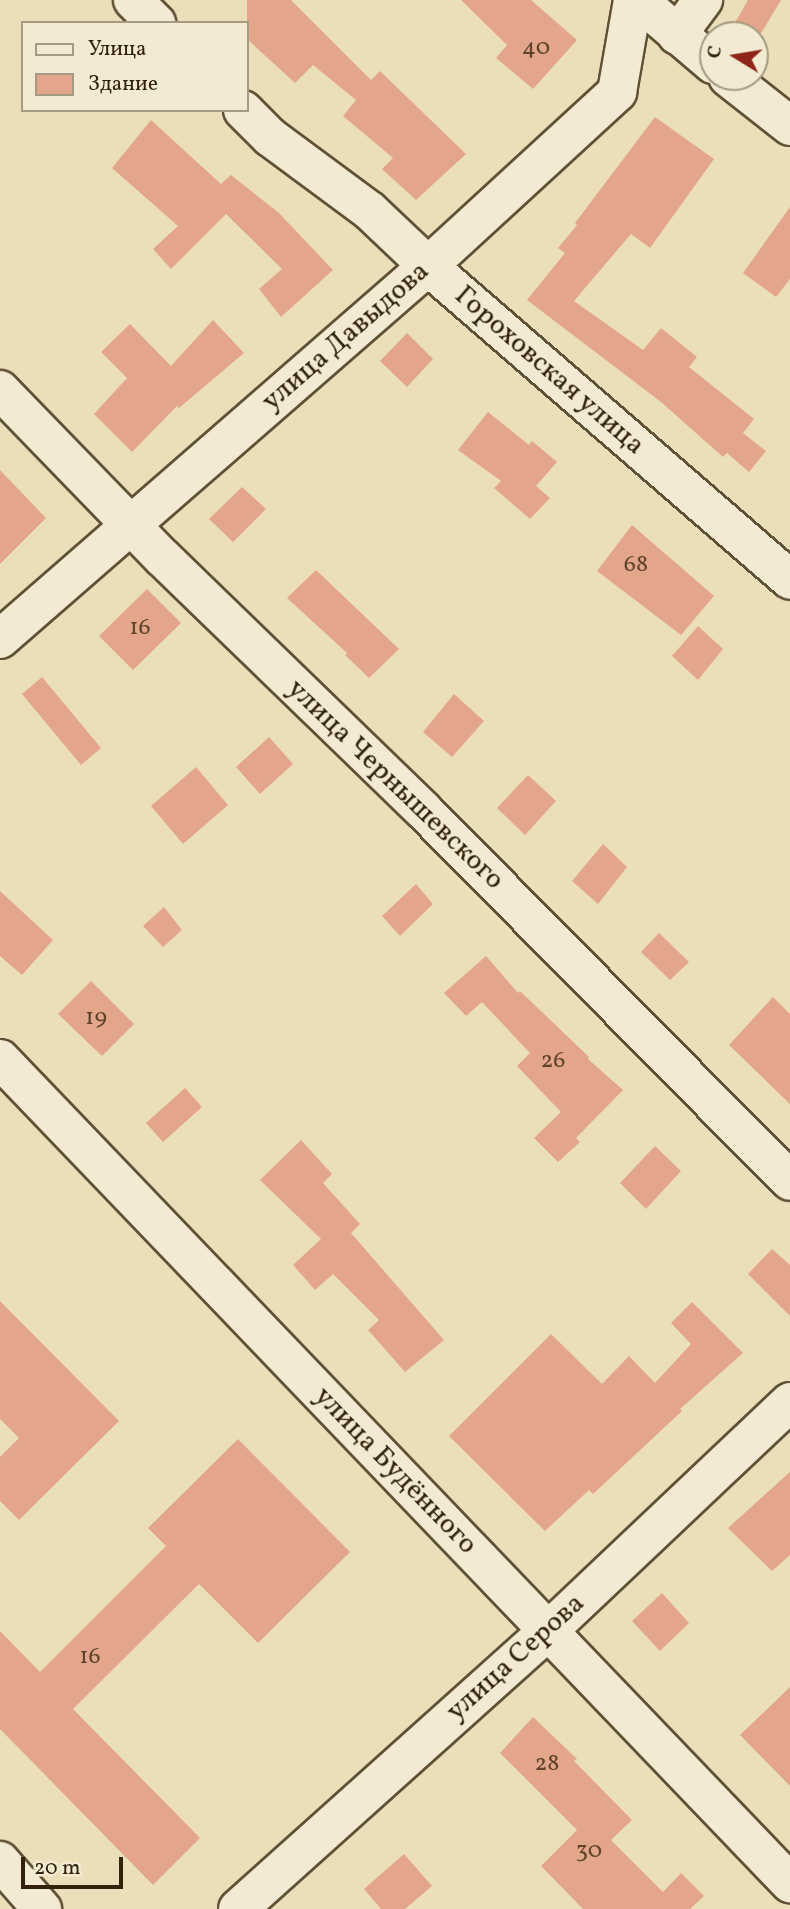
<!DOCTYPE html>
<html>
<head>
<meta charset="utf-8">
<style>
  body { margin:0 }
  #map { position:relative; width:790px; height:1909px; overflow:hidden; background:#ebdfb9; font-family:Vollkorn,serif }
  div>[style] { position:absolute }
  .building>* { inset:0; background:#e4a68b }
  .roads { filter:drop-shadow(2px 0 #605136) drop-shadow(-2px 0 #605136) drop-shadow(0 2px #605136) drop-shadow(0 -2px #605136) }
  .minor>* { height:38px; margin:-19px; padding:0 19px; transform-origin:19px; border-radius:19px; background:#f2ead2 }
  span { translate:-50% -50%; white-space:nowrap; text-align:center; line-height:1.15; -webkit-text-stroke:5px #f2ead2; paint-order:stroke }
  .number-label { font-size:24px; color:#5e432b }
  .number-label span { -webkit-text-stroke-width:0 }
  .street-label { font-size:28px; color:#32220b }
  .legend { position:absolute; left:21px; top:21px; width:228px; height:91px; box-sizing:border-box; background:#f2ead2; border:2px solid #a59a82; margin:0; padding:9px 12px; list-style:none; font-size:21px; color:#32220b }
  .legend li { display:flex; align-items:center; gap:14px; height:35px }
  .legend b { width:35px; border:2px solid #a59a82 }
  .north { position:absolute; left:699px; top:21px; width:70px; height:70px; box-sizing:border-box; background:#f2ead2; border:2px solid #a59a82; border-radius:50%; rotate:281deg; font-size:19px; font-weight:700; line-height:28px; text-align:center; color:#32220b }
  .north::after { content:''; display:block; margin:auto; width:24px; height:32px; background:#8f2418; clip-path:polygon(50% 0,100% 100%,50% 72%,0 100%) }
  .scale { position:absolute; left:21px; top:1857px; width:102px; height:32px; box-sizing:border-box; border:4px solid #32220b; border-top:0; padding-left:9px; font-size:21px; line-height:24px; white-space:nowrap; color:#32220b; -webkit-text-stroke:5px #f2ead2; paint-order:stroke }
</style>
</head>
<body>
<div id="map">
  <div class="building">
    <div style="clip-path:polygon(247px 0,291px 0,371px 80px,380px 71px,466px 154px,416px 200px,382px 169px,393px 158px,343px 116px,356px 100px,313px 65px,295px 83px,247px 39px)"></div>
    <div style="clip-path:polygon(461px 0,531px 0,577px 40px,533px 89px,496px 58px,507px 45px)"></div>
    <div style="clip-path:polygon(748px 0,781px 0,760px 35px,728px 35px)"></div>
    <div style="clip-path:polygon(655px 117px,714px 159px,650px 248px,631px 234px,574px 301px,643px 350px,661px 328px,697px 357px,689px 367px,754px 419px,743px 433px,766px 451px,749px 472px,727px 453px,723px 457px,661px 402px,527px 300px,565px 253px,558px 248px,577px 225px,575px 223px)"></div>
    <div style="clip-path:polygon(151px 120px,221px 184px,231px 175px,279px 213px,333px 270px,281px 317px,259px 289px,282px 269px,226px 214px,171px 269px,153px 249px,178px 226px,112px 168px)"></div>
    <div style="clip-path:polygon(790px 207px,790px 279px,776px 297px,743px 273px)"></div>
    <div style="clip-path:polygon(213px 320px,244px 353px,179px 408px,177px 406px,132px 452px,94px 414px,127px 378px,101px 352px,130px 324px,171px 366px)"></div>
    <div style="clip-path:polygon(407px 333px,433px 359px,407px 387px,380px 361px)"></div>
    <div style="clip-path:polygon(488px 412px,529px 445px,532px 441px,557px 462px,536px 486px,550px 498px,530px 519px,494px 488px,501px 481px,458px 450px)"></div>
    <div style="clip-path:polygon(0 470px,46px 518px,0 564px)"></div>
    <div style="clip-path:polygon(242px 487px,266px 509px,233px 542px,209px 519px)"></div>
    <div style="clip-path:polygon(632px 525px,714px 596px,681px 635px,597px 571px)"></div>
    <div style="clip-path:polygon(316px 570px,399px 649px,369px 678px,345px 655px,347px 653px,287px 598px)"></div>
    <div style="clip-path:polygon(147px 589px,181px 623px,133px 670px,99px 636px)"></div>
    <div style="clip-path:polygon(698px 626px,723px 649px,698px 680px,672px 656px)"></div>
    <div style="clip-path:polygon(42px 677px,101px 748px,81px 765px,22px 694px)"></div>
    <div style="clip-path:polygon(454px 694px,484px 721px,452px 757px,423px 732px)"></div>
    <div style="clip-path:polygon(269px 737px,293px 764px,260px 794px,236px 767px)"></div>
    <div style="clip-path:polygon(196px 767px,228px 805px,183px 844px,151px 806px)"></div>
    <div style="clip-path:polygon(528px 775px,556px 801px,525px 835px,497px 808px)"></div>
    <div style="clip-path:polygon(603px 844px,627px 867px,598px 904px,572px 881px)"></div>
    <div style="clip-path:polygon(416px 884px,433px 904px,400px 936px,382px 916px)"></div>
    <div style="clip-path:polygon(0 891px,53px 940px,22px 975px,0 956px)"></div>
    <div style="clip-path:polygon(164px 907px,182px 930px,163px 947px,143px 926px)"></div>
    <div style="clip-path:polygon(659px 933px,689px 962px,670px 980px,641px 952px)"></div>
    <div style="clip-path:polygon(486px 956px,518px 993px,520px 991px,589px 1057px,588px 1059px,623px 1090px,576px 1138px,580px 1142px,558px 1162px,534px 1138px,561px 1112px,517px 1066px,530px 1053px,482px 1002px,466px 1016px,444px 993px)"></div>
    <div style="clip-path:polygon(91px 981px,134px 1024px,102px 1056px,58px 1014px)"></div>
    <div style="clip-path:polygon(773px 997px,790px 1014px,790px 1104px,729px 1045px)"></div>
    <div style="clip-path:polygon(185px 1088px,202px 1107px,163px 1142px,146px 1123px)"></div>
    <div style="clip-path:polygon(301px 1140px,332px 1174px,323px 1183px,360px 1224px,351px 1233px,444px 1340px,405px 1372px,368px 1330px,379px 1320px,333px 1274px,315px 1290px,293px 1265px,321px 1239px,260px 1180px)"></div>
    <div style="clip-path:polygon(655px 1146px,681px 1171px,646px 1209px,620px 1183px)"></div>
    <div style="clip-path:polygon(772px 1249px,790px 1265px,790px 1316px,748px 1274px)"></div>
    <div style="clip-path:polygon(0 1301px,119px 1421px,19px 1520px,0 1501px,0 1457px,19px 1438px,0 1419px)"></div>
    <div style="clip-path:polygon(692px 1302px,743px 1353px,680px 1409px,682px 1411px,593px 1494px,589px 1490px,545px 1531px,449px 1436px,551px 1334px,602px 1384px,629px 1356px,655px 1383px,691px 1344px,671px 1323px)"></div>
    <div style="clip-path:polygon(238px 1439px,350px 1552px,258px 1643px,199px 1584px,73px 1709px,200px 1838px,153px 1885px,0 1729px,0 1631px,40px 1672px,166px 1546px,148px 1528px)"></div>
    <div style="clip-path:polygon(790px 1472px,790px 1555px,772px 1571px,728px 1528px)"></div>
    <div style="clip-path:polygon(662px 1593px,689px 1623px,660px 1651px,632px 1621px)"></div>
    <div style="clip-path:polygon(790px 1687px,790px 1786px,740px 1735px)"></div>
    <div style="clip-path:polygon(533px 1717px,577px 1759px,574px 1761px,632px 1820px,611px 1840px,663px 1892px,681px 1873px,704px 1896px,690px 1909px,583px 1909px,541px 1866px,577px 1830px,500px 1753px)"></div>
    <div style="clip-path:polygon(404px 1854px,432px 1886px,405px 1909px,381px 1909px,364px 1889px)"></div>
  </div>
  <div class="roads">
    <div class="minor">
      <div style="left:133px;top:0;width:33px;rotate:45deg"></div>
      <div style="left:638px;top:0;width:99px;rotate:40.5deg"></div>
      <div style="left:677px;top:35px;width:44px;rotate:-53.4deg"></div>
      <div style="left:728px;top:77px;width:79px;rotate:38.3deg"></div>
      <div style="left:243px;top:110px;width:38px;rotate:45deg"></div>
      <div style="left:270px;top:137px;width:124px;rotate:36.5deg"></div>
      <div style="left:370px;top:211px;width:80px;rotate:43.5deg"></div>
      <div style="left:428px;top:266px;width:479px;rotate:40.9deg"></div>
      <div style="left:0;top:390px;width:233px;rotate:45.9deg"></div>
      <div style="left:162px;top:557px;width:365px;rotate:44.1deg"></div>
      <div style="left:424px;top:811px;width:520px;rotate:45.31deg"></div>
      <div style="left:0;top:639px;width:568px;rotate:-41.07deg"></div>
      <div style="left:428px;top:266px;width:257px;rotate:-42.6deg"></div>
      <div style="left:617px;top:92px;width:93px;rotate:-80.1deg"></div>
      <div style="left:0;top:1059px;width:1142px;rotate:46.21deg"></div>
      <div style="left:0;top:1861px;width:64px;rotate:48.8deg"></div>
      <div style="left:238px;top:1909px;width:418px;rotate:-41.9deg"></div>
      <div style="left:549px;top:1630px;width:332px;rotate:-43.4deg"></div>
    </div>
  </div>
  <div class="number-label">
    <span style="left:536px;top:49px">40</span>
    <span style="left:636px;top:566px">68</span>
    <span style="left:140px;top:629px">16</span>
    <span style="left:96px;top:1019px">19</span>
    <span style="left:553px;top:1062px">26</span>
    <span style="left:90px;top:1658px">16</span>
    <span style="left:547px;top:1765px">28</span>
    <span style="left:589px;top:1852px">30</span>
  </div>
  <div class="street-label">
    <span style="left:346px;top:337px;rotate:-41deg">улица Давыдова</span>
    <span style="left:549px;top:371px;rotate:41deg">Гороховская улица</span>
    <span style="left:395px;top:785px;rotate:44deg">улица Чернышевского</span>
    <span style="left:395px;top:1471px;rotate:46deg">улица Будённого</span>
    <span style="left:516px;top:1658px;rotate:-42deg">улица Серова</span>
  </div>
  <ul class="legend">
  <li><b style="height:9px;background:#f2ead2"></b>Улица</li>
  <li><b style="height:19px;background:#e4a68b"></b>Здание</li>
  </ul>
  <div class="north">С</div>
  <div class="scale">20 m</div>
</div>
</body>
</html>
